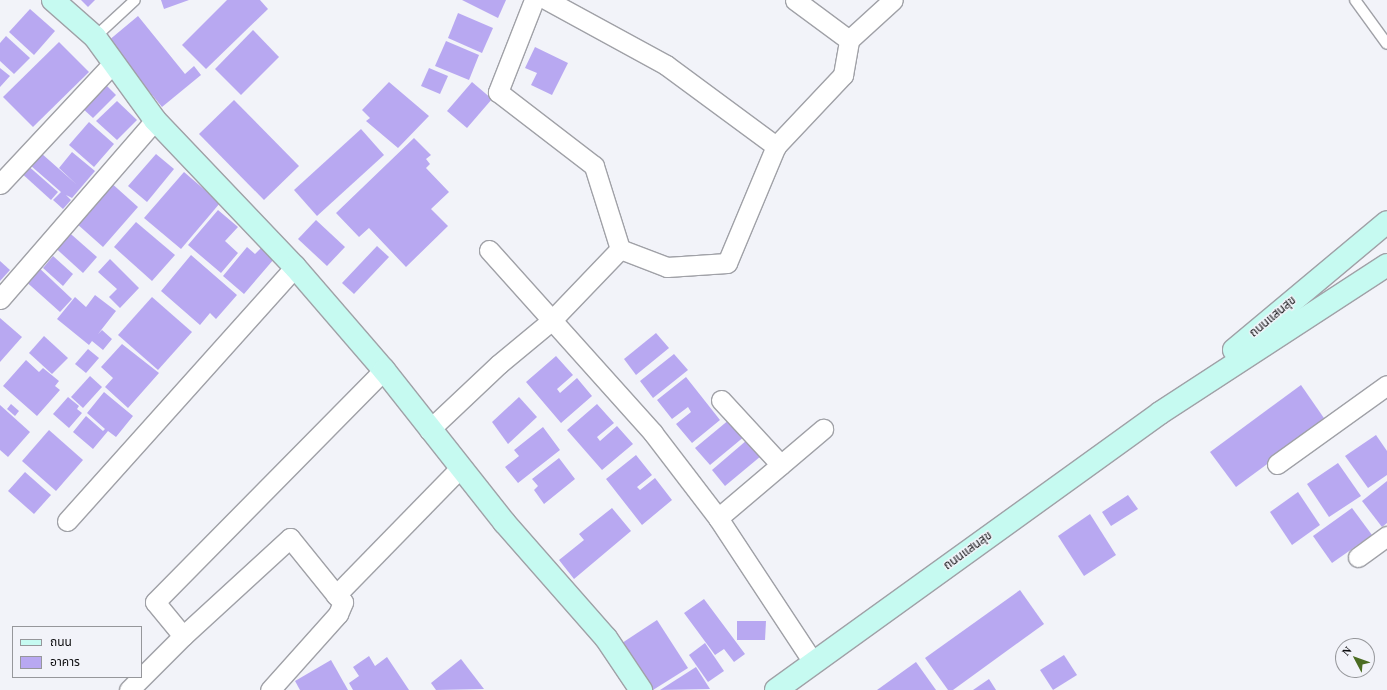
<!DOCTYPE html>
<html>
<head>
<meta charset="utf-8">
<style>
  body { margin:0 }
  #map { position:relative; width:1387px; height:690px; overflow:hidden; background:#f2f3f9; font-family:"Times New Roman","Noto Sans Thai",serif }
  div>[style] { position:absolute }
  .building>* { inset:0; background:#b8a8f1 }
  .roads { filter:drop-shadow(1px 0 #a0a1a7) drop-shadow(-1px 0 #a0a1a7) drop-shadow(0 1px #a0a1a7) drop-shadow(0 -1px #a0a1a7) }
  .lane>* { height:10px; margin:-5px; padding:0 5px; transform-origin:5px; border-radius:5px; background:#fff }
  .street>* { height:19px; margin:-9.5px; padding:0 9.5px; transform-origin:9.5px; border-radius:9.5px; background:#fff }
  .secondary>* { height:22px; margin:-11px; padding:0 11px; transform-origin:11px; border-radius:11px; background:#c6faf1 }
  span { translate:-50% -50%; white-space:nowrap; text-align:center; line-height:1.15; -webkit-text-stroke:3px #f2f3f9; paint-order:stroke }
  .street-label { font-size:12px; color:#0c0c0e }
  .legend { position:absolute; left:12px; top:626px; width:130px; height:52px; box-sizing:border-box; background:#f2f3f9; border:1px solid #96979b; margin:0; padding:5px 7px; list-style:none; font-size:12px; color:#0c0c0e }
  .legend li { display:flex; align-items:center; gap:8px; height:20px }
  .legend b { width:20px; border:1px solid #96979b }
  .north { position:absolute; left:1335px; top:638px; width:40px; height:40px; box-sizing:border-box; background:#f2f3f9; border:1px solid #96979b; border-radius:50%; rotate:311deg; font-size:11px; font-weight:700; line-height:16px; text-align:center; color:#0c0c0e }
  .north::after { content:''; display:block; margin:auto; width:14px; height:18px; background:#4b6c22; clip-path:polygon(50% 0,100% 100%,50% 72%,0 100%) }
</style>
</head>
<body>
<div id="map">
  <div class="building">
    <div style="clip-path:polygon(81px 0,95px 0,88px 7px)"></div>
    <div style="clip-path:polygon(161px 0,189px 0,164px 9px)"></div>
    <div style="clip-path:polygon(227px 0,260px 0,268px 9px,206px 69px,182px 45px)"></div>
    <div style="clip-path:polygon(462px 0,506px 0,498px 18px)"></div>
    <div style="clip-path:polygon(30px 9px,55px 31px,34px 55px,9px 32px)"></div>
    <div style="clip-path:polygon(458px 13px,493px 28px,482px 53px,448px 38px)"></div>
    <div style="clip-path:polygon(138px 16px,185px 74px,194px 66px,201px 75px,162px 107px,108px 41px)"></div>
    <div style="clip-path:polygon(253px 30px,279px 57px,241px 95px,215px 69px)"></div>
    <div style="clip-path:polygon(6px 36px,30px 58px,14px 74px,0 61px,0 43px)"></div>
    <div style="clip-path:polygon(446px 41px,479px 55px,469px 80px,435px 66px)"></div>
    <div style="clip-path:polygon(59px 42px,89px 72px,33px 127px,3px 97px)"></div>
    <div style="clip-path:polygon(535px 47px,568px 63px,552px 95px,531px 85px,537px 73px,525px 68px)"></div>
    <div style="clip-path:polygon(0 68px,10px 76px,0 87px)"></div>
    <div style="clip-path:polygon(429px 68px,448px 76px,440px 94px,421px 86px)"></div>
    <div style="clip-path:polygon(389px 82px,429px 116px,398px 148px,366px 121px,370px 118px,362px 110px)"></div>
    <div style="clip-path:polygon(472px 82px,492px 99px,467px 128px,447px 111px)"></div>
    <div style="clip-path:polygon(105px 84px,116px 95px,93px 118px,81px 107px)"></div>
    <div style="clip-path:polygon(234px 100px,299px 166px,264px 200px,199px 134px)"></div>
    <div style="clip-path:polygon(117px 101px,137px 120px,117px 140px,96px 121px)"></div>
    <div style="clip-path:polygon(89px 122px,114px 144px,94px 167px,69px 145px)"></div>
    <div style="clip-path:polygon(361px 129px,384px 155px,317px 216px,294px 190px)"></div>
    <div style="clip-path:polygon(414px 138px,431px 155px,426px 159px,430px 164px,426px 168px,449px 192px,431px 209px,448px 226px,406px 267px,369px 228px,359px 237px,336px 213px)"></div>
    <div style="clip-path:polygon(72px 152px,95px 171px,72px 198px,66px 195px,71px 200px,63px 209px,53px 200px,61px 192px,30px 165px,41px 153px,76px 184px,59px 168px)"></div>
    <div style="clip-path:polygon(156px 154px,174px 169px,147px 202px,128px 186px)"></div>
    <div style="clip-path:polygon(26px 164px,58px 192px,51px 200px,19px 171px)"></div>
    <div style="clip-path:polygon(184px 172px,220px 203px,181px 249px,144px 218px)"></div>
    <div style="clip-path:polygon(109px 181px,138px 207px,103px 247px,76px 223px)"></div>
    <div style="clip-path:polygon(218px 210px,238px 227px,225px 241px,238px 253px,221px 273px,188px 245px)"></div>
    <div style="clip-path:polygon(316px 220px,345px 247px,327px 266px,298px 239px)"></div>
    <div style="clip-path:polygon(136px 222px,175px 255px,152px 281px,114px 247px)"></div>
    <div style="clip-path:polygon(64px 228px,97px 257px,83px 273px,50px 243px)"></div>
    <div style="clip-path:polygon(377px 246px,389px 257px,354px 294px,342px 283px)"></div>
    <div style="clip-path:polygon(247px 247px,255px 254px,261px 248px,274px 259px,244px 294px,223px 276px)"></div>
    <div style="clip-path:polygon(191px 255px,237px 295px,216px 319px,210px 313px,200px 325px,161px 291px)"></div>
    <div style="clip-path:polygon(53px 256px,73px 274px,63px 286px,43px 268px)"></div>
    <div style="clip-path:polygon(110px 259px,139px 288px,120px 308px,109px 297px,117px 289px,98px 272px)"></div>
    <div style="clip-path:polygon(0 261px,10px 270px,0 281px)"></div>
    <div style="clip-path:polygon(35px 264px,72px 299px,60px 312px,22px 278px)"></div>
    <div style="clip-path:polygon(95px 295px,116px 311px,98px 334px,102px 330px,112px 339px,103px 350px,92px 341px,89px 345px,57px 319px,75px 297px,86px 307px)"></div>
    <div style="clip-path:polygon(152px 297px,192px 332px,158px 370px,118px 335px)"></div>
    <div style="clip-path:polygon(0 318px,22px 337px,0 362px)"></div>
    <div style="clip-path:polygon(656px 333px,669px 348px,636px 375px,624px 359px)"></div>
    <div style="clip-path:polygon(44px 336px,68px 358px,52px 374px,29px 353px)"></div>
    <div style="clip-path:polygon(122px 344px,159px 373px,128px 408px,105px 387px,113px 378px,101px 367px)"></div>
    <div style="clip-path:polygon(88px 349px,99px 358px,86px 373px,75px 364px)"></div>
    <div style="clip-path:polygon(674px 354px,688px 370px,653px 398px,640px 381px)"></div>
    <div style="clip-path:polygon(556px 356px,573px 375px,557px 389px,560px 393px,577px 378px,592px 396px,561px 423px,526px 382px)"></div>
    <div style="clip-path:polygon(26px 360px,39px 372px,43px 368px,59px 381px,55px 386px,60px 390px,37px 416px,3px 386px)"></div>
    <div style="clip-path:polygon(90px 376px,102px 387px,83px 408px,71px 397px)"></div>
    <div style="clip-path:polygon(686px 377px,720px 420px,692px 443px,676px 424px,691px 412px,688px 407px,672px 419px,657px 400px)"></div>
    <div style="clip-path:polygon(1301px 385px,1326px 421px,1236px 487px,1210px 452px)"></div>
    <div style="clip-path:polygon(104px 392px,133px 416px,116px 437px,108px 431px,93px 449px,73px 432px,86px 416px,103px 431px,105px 429px,87px 413px)"></div>
    <div style="clip-path:polygon(68px 397px,79px 406px,77px 409px,82px 413px,69px 428px,53px 414px)"></div>
    <div style="clip-path:polygon(519px 397px,537px 417px,508px 444px,492px 422px)"></div>
    <div style="clip-path:polygon(11px 404px,19px 411px,15px 416px,7px 409px)"></div>
    <div style="clip-path:polygon(597px 404px,614px 423px,597px 437px,600px 441px,617px 426px,633px 444px,602px 470px,567px 430px)"></div>
    <div style="clip-path:polygon(0 405px,30px 432px,8px 457px,0 450px)"></div>
    <div style="clip-path:polygon(730px 419px,745px 436px,710px 465px,695px 448px)"></div>
    <div style="clip-path:polygon(543px 427px,560px 450px,518px 483px,505px 467px,519px 456px,514px 450px)"></div>
    <div style="clip-path:polygon(49px 430px,83px 460px,56px 491px,22px 461px)"></div>
    <div style="clip-path:polygon(1376px 435px,1387px 451px,1387px 475px,1368px 488px,1345px 456px)"></div>
    <div style="clip-path:polygon(747px 440px,761px 456px,725px 486px,712px 470px)"></div>
    <div style="clip-path:polygon(636px 455px,652px 475px,637px 487px,640px 490px,655px 478px,672px 500px,642px 525px,606px 479px)"></div>
    <div style="clip-path:polygon(559px 458px,575px 479px,544px 504px,534px 490px,538px 486px,532px 479px)"></div>
    <div style="clip-path:polygon(1338px 463px,1361px 496px,1329px 517px,1307px 484px)"></div>
    <div style="clip-path:polygon(25px 472px,51px 495px,34px 514px,8px 491px)"></div>
    <div style="clip-path:polygon(1387px 481px,1387px 523px,1382px 527px,1362px 501px)"></div>
    <div style="clip-path:polygon(1298px 492px,1320px 525px,1292px 545px,1270px 512px)"></div>
    <div style="clip-path:polygon(1128px 495px,1138px 509px,1111px 526px,1102px 512px)"></div>
    <div style="clip-path:polygon(612px 508px,631px 531px,574px 579px,559px 560px,584px 540px,579px 534px)"></div>
    <div style="clip-path:polygon(1352px 508px,1372px 535px,1332px 563px,1313px 536px)"></div>
    <div style="clip-path:polygon(1090px 514px,1116px 555px,1084px 576px,1058px 536px)"></div>
    <div style="clip-path:polygon(1020px 590px,1044px 624px,953px 690px,948px 690px,925px 658px)"></div>
    <div style="clip-path:polygon(704px 599px,745px 654px,734px 662px,724px 649px,715px 655px,684px 613px)"></div>
    <div style="clip-path:polygon(657px 620px,688px 668px,653px 690px,622px 643px)"></div>
    <div style="clip-path:polygon(737px 621px,766px 621px,765px 640px,737px 640px)"></div>
    <div style="clip-path:polygon(705px 643px,724px 671px,708px 682px,689px 655px)"></div>
    <div style="clip-path:polygon(1064px 655px,1077px 675px,1053px 690px,1040px 670px)"></div>
    <div style="clip-path:polygon(369px 656px,375px 666px,387px 657px,409px 690px,353px 690px,349px 683px,359px 676px,353px 667px)"></div>
    <div style="clip-path:polygon(461px 659px,484px 689px,436px 690px,431px 683px)"></div>
    <div style="clip-path:polygon(331px 660px,348px 690px,300px 690px,295px 681px)"></div>
    <div style="clip-path:polygon(916px 662px,936px 690px,877px 690px)"></div>
    <div style="clip-path:polygon(696px 667px,710px 689px,660px 690px)"></div>
    <div style="clip-path:polygon(989px 679px,996px 690px,973px 690px)"></div>
  </div>
  <div class="roads">
    <div class="lane">
      <div style="left:1355px;top:0;width:54px;rotate:54deg"></div>
      <div style="left:95px;top:37px;width:54px;rotate:-42.8deg"></div>
    </div>
    <div class="street">
      <div style="left:534px;top:0;width:99px;rotate:111.4deg"></div>
      <div style="left:498px;top:92px;width:121px;rotate:37.6deg"></div>
      <div style="left:594px;top:166px;width:87px;rotate:72.6deg"></div>
      <div style="left:547px;top:0;width:136px;rotate:28.6deg"></div>
      <div style="left:666px;top:65px;width:137px;rotate:36.4deg"></div>
      <div style="left:795px;top:0;width:67px;rotate:36.5deg"></div>
      <div style="left:0;top:184px;width:167px;rotate:-46.9deg"></div>
      <div style="left:489px;top:250px;width:246px;rotate:48.1deg"></div>
      <div style="left:653px;top:433px;width:107px;rotate:52.6deg"></div>
      <div style="left:718px;top:518px;width:173px;rotate:56.6deg"></div>
      <div style="left:0;top:299px;width:237px;rotate:-49.1deg"></div>
      <div style="left:721px;top:400px;width:88px;rotate:47.3deg"></div>
      <div style="left:429px;top:430px;width:96px;rotate:-43.3deg"></div>
      <div style="left:499px;top:364px;width:67px;rotate:-39.6deg"></div>
      <div style="left:551px;top:321px;width:100px;rotate:-46.2deg"></div>
      <div style="left:620px;top:249px;width:50px;rotate:21deg"></div>
      <div style="left:667px;top:267px;width:60px;rotate:-3.8deg"></div>
      <div style="left:727px;top:263px;width:127px;rotate:-67.3deg"></div>
      <div style="left:776px;top:146px;width:98px;rotate:-46.7deg"></div>
      <div style="left:843px;top:75px;width:36px;rotate:-80deg"></div>
      <div style="left:849px;top:40px;width:59px;rotate:-42.3deg"></div>
      <div style="left:1277px;top:464px;width:135px;rotate:-35.7deg"></div>
      <div style="left:718px;top:518px;width:138px;rotate:-40.3deg"></div>
      <div style="left:67px;top:521px;width:341px;rotate:-48.1deg"></div>
      <div style="left:1358px;top:557px;width:36px;rotate:-36deg"></div>
      <div style="left:183px;top:636px;width:44px;rotate:-129.5deg"></div>
      <div style="left:155px;top:602px;width:326px;rotate:-45.4deg"></div>
      <div style="left:129px;top:690px;width:76px;rotate:-45deg"></div>
      <div style="left:183px;top:636px;width:145px;rotate:-42.5deg"></div>
      <div style="left:290px;top:538px;width:73px;rotate:51.1deg"></div>
      <div style="left:270px;top:690px;width:102px;rotate:-48.2deg"></div>
      <div style="left:338px;top:614px;width:13px;rotate:-67deg"></div>
      <div style="left:343px;top:602px;width:10px;rotate:-135deg"></div>
      <div style="left:336px;top:595px;width:177px;rotate:-45.7deg"></div>
    </div>
    <div class="secondary">
      <div style="left:53px;top:0;width:56px;rotate:41.4deg"></div>
      <div style="left:95px;top:37px;width:102px;rotate:54.1deg"></div>
      <div style="left:155px;top:120px;width:203px;rotate:46.4deg"></div>
      <div style="left:295px;top:267px;width:136px;rotate:49.2deg"></div>
      <div style="left:384px;top:370px;width:194px;rotate:51.7deg"></div>
      <div style="left:504px;top:522px;width:154px;rotate:48.7deg"></div>
      <div style="left:606px;top:638px;width:63px;rotate:56.1deg"></div>
      <div style="left:1234px;top:350px;width:199px;rotate:-39.9deg"></div>
      <div style="left:776px;top:690px;width:473px;rotate:-35.8deg"></div>
      <div style="left:1160px;top:413px;width:271px;rotate:-33.1deg"></div>
    </div>
  </div>
  <div class="street-label">
    <span style="left:1273px;top:317px;rotate:-40deg">ถนนแสนสุข</span>
    <span style="left:968px;top:551px;rotate:-36deg">ถนนแสนสุข</span>
  </div>
  <ul class="legend">
  <li><b style="height:5px;background:#c6faf1"></b>ถนน</li>
  <li><b style="height:11px;background:#b8a8f1"></b>อาคาร</li>
  </ul>
  <div class="north">N</div>
</div>
</body>
</html>
